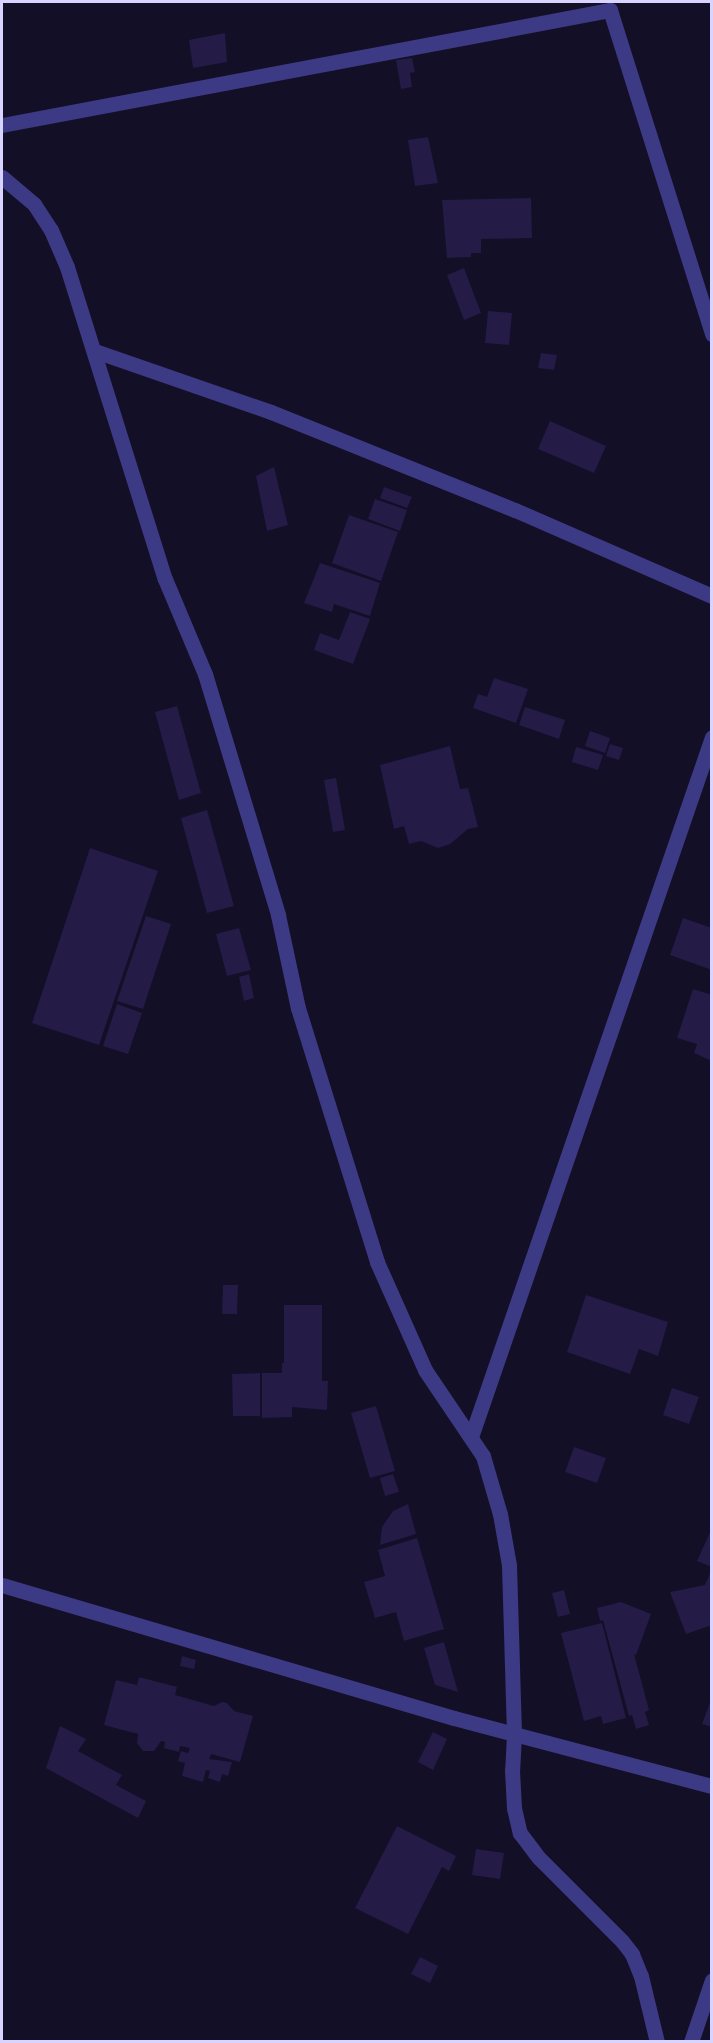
<!DOCTYPE html>
<html>
<head>
<meta charset="utf-8">
<style>
  body { margin:0 }
  #map { position:relative; width:713px; height:2043px; overflow:hidden; background:#130f26; font-family:"Fira Sans",sans-serif }
  div>[style] { position:absolute }
  .building>* { inset:0; background:#241b47 }
  .minor>* { height:15px; margin:-7.5px; padding:0 7.5px; transform-origin:7.5px; border-radius:7.5px; background:#3d3a85 }
  span { translate:-50% -50%; white-space:nowrap; text-align:center; line-height:1.15; -webkit-text-stroke:4.5px #130f26; paint-order:stroke }
  .frame { position:absolute; inset:0; border:3px solid #d9d4ff; pointer-events:none }
</style>
</head>
<body>
<div id="map">
  <div class="building">
    <div style="clip-path:polygon(225px 33px,227px 62px,193px 68px,189px 40px)"></div>
    <div style="clip-path:polygon(412px 58px,415px 72px,410px 73px,412px 87px,401px 89px,396px 60px)"></div>
    <div style="clip-path:polygon(428px 137px,438px 183px,415px 186px,408px 140px)"></div>
    <div style="clip-path:polygon(531px 198px,532px 238px,481px 239px,481px 253px,471px 253px,471px 257px,447px 258px,442px 200px)"></div>
    <div style="clip-path:polygon(464px 268px,481px 313px,464px 320px,447px 275px)"></div>
    <div style="clip-path:polygon(488px 311px,512px 313px,509px 345px,485px 343px)"></div>
    <div style="clip-path:polygon(541px 353px,557px 355px,554px 370px,538px 368px)"></div>
    <div style="clip-path:polygon(550px 421px,606px 446px,594px 473px,538px 449px)"></div>
    <div style="clip-path:polygon(274px 467px,288px 525px,267px 531px,256px 476px)"></div>
    <div style="clip-path:polygon(384px 487px,412px 497px,407px 508px,380px 498px)"></div>
    <div style="clip-path:polygon(375px 499px,407px 510px,400px 531px,368px 519px)"></div>
    <div style="clip-path:polygon(349px 515px,398px 532px,381px 581px,332px 563px)"></div>
    <div style="clip-path:polygon(320px 563px,380px 583px,370px 616px,334px 604px,332px 612px,304px 603px)"></div>
    <div style="clip-path:polygon(350px 612px,370px 619px,353px 664px,314px 650px,320px 633px,339px 640px)"></div>
    <div style="clip-path:polygon(494px 678px,528px 689px,516px 723px,473px 708px,478px 694px,487px 697px)"></div>
    <div style="clip-path:polygon(177px 706px,201px 793px,179px 800px,155px 712px)"></div>
    <div style="clip-path:polygon(525px 707px,565px 720px,559px 739px,519px 725px)"></div>
    <div style="clip-path:polygon(590px 731px,610px 738px,605px 753px,585px 746px)"></div>
    <div style="clip-path:polygon(610px 744px,623px 748px,619px 760px,606px 756px)"></div>
    <div style="clip-path:polygon(450px 746px,460px 789px,468px 788px,478px 827px,468px 829px,450px 844px,438px 848px,421px 841px,409px 844px,404px 826px,394px 829px,380px 765px)"></div>
    <div style="clip-path:polygon(576px 747px,603px 755px,598px 770px,572px 762px)"></div>
    <div style="clip-path:polygon(336px 778px,345px 830px,333px 832px,324px 780px)"></div>
    <div style="clip-path:polygon(207px 810px,234px 906px,207px 913px,181px 818px)"></div>
    <div style="clip-path:polygon(90px 848px,158px 871px,99px 1045px,32px 1023px)"></div>
    <div style="clip-path:polygon(146px 916px,171px 924px,143px 1009px,117px 1001px)"></div>
    <div style="clip-path:polygon(683px 918px,712px 928px,712px 970px,670px 955px)"></div>
    <div style="clip-path:polygon(239px 928px,251px 970px,227px 976px,216px 934px)"></div>
    <div style="clip-path:polygon(249px 974px,254px 998px,244px 1001px,239px 977px)"></div>
    <div style="clip-path:polygon(693px 989px,712px 995px,712px 1061px,694px 1053px,697px 1044px,677px 1038px)"></div>
    <div style="clip-path:polygon(117px 1004px,142px 1013px,128px 1054px,103px 1046px)"></div>
    <div style="clip-path:polygon(223px 1285px,238px 1285px,237px 1314px,222px 1314px)"></div>
    <div style="clip-path:polygon(586px 1295px,668px 1322px,658px 1356px,639px 1349px,630px 1374px,567px 1352px)"></div>
    <div style="clip-path:polygon(284px 1305px,322px 1305px,322px 1381px,328px 1381px,327px 1410px,292px 1407px,292px 1417px,262px 1418px,262px 1373px,282px 1373px,282px 1363px,284px 1363px)"></div>
    <div style="clip-path:polygon(260px 1373px,260px 1416px,233px 1416px,232px 1374px)"></div>
    <div style="clip-path:polygon(672px 1388px,699px 1397px,689px 1424px,663px 1415px)"></div>
    <div style="clip-path:polygon(376px 1406px,395px 1471px,370px 1478px,351px 1413px)"></div>
    <div style="clip-path:polygon(574px 1447px,606px 1458px,597px 1483px,565px 1472px)"></div>
    <div style="clip-path:polygon(393px 1474px,399px 1492px,385px 1496px,380px 1478px)"></div>
    <div style="clip-path:polygon(408px 1504px,416px 1534px,380px 1545px,382px 1527px,393px 1511px)"></div>
    <div style="clip-path:polygon(712px 1528px,712px 1567px,697px 1561px)"></div>
    <div style="clip-path:polygon(417px 1538px,444px 1629px,404px 1641px,396px 1612px,375px 1618px,364px 1582px,385px 1576px,378px 1550px)"></div>
    <div style="clip-path:polygon(712px 1569px,712px 1625px,686px 1634px,670px 1592px,705px 1585px)"></div>
    <div style="clip-path:polygon(564px 1590px,570px 1614px,558px 1617px,552px 1593px)"></div>
    <div style="clip-path:polygon(621px 1602px,651px 1614px,636px 1655px,634px 1654px,649px 1710px,645px 1712px,649px 1725px,636px 1729px,632px 1715px,629px 1716px,603px 1620px,600px 1621px,597px 1608px)"></div>
    <div style="clip-path:polygon(602px 1623px,626px 1718px,603px 1724px,601px 1716px,584px 1721px,561px 1633px)"></div>
    <div style="clip-path:polygon(444px 1642px,458px 1692px,435px 1685px,424px 1648px)"></div>
    <div style="clip-path:polygon(182px 1656px,196px 1660px,194px 1669px,180px 1666px)"></div>
    <div style="clip-path:polygon(139px 1677px,177px 1687px,175px 1695px,214px 1706px,222px 1702px,227px 1703px,234px 1711px,253px 1716px,240px 1762px,211px 1754px,209px 1759px,232px 1762px,228px 1776px,222px 1774px,220px 1782px,208px 1778px,210px 1771px,206px 1770px,203px 1782px,182px 1776px,185px 1763px,178px 1761px,181px 1751px,188px 1753px,190px 1748px,180px 1746px,179px 1752px,164px 1748px,165px 1742px,161px 1741px,154px 1751px,143px 1751px,137px 1743px,138px 1734px,104px 1725px,116px 1680px,137px 1685px)"></div>
    <div style="clip-path:polygon(711px 1700px,712px 1700px,712px 1727px,702px 1724px)"></div>
    <div style="clip-path:polygon(60px 1726px,86px 1739px,78px 1751px,122px 1775px,116px 1785px,146px 1801px,138px 1818px,46px 1768px)"></div>
    <div style="clip-path:polygon(433px 1732px,447px 1739px,433px 1770px,418px 1762px)"></div>
    <div style="clip-path:polygon(397px 1826px,456px 1856px,449px 1871px,442px 1867px,408px 1934px,355px 1908px)"></div>
    <div style="clip-path:polygon(476px 1849px,504px 1853px,500px 1879px,472px 1875px)"></div>
    <div style="clip-path:polygon(420px 1957px,438px 1966px,430px 1983px,411px 1974px)"></div>
  </div>
  <div class="minor">
    <div style="left:2px;top:125px;width:619px;rotate:-10.71deg"></div>
    <div style="left:610px;top:10px;width:340px;rotate:72.5deg"></div>
    <div style="left:2px;top:177px;width:42px;rotate:40.2deg"></div>
    <div style="left:34px;top:204px;width:31px;rotate:57deg"></div>
    <div style="left:51px;top:230px;width:40px;rotate:66.6deg"></div>
    <div style="left:67px;top:267px;width:327px;rotate:72.6deg"></div>
    <div style="left:165px;top:579px;width:103px;rotate:67.2deg"></div>
    <div style="left:205px;top:674px;width:252px;rotate:73.1deg"></div>
    <div style="left:278px;top:915px;width:95px;rotate:77.9deg"></div>
    <div style="left:298px;top:1008px;width:266px;rotate:72.7deg"></div>
    <div style="left:377px;top:1262px;width:118px;rotate:66deg"></div>
    <div style="left:425px;top:1370px;width:104px;rotate:56deg"></div>
    <div style="left:483px;top:1456px;width:60px;rotate:73.7deg"></div>
    <div style="left:500px;top:1514px;width:52px;rotate:80deg"></div>
    <div style="left:509px;top:1565px;width:170px;rotate:88.3deg"></div>
    <div style="left:514px;top:1735px;width:35px;rotate:93deg"></div>
    <div style="left:512px;top:1770px;width:38px;rotate:87deg"></div>
    <div style="left:514px;top:1808px;width:26px;rotate:77deg"></div>
    <div style="left:520px;top:1833px;width:31px;rotate:53deg"></div>
    <div style="left:539px;top:1858px;width:117px;rotate:45deg"></div>
    <div style="left:622px;top:1941px;width:16px;rotate:52deg"></div>
    <div style="left:632px;top:1954px;width:24px;rotate:68deg"></div>
    <div style="left:641px;top:1976px;width:68px;rotate:76.4deg"></div>
    <div style="left:95px;top:351px;width:186px;rotate:19.1deg"></div>
    <div style="left:271px;top:412px;width:263px;rotate:21.9deg"></div>
    <div style="left:515px;top:510px;width:215px;rotate:23.6deg"></div>
    <div style="left:471px;top:1437px;width:740px;rotate:-71deg"></div>
    <div style="left:2px;top:1585px;width:471px;rotate:16.4deg"></div>
    <div style="left:454px;top:1718px;width:267px;rotate:14.8deg"></div>
    <div style="left:691px;top:2042px;width:65px;rotate:-71.3deg"></div>
  </div>
  <div class="frame"></div>
</div>
</body>
</html>
